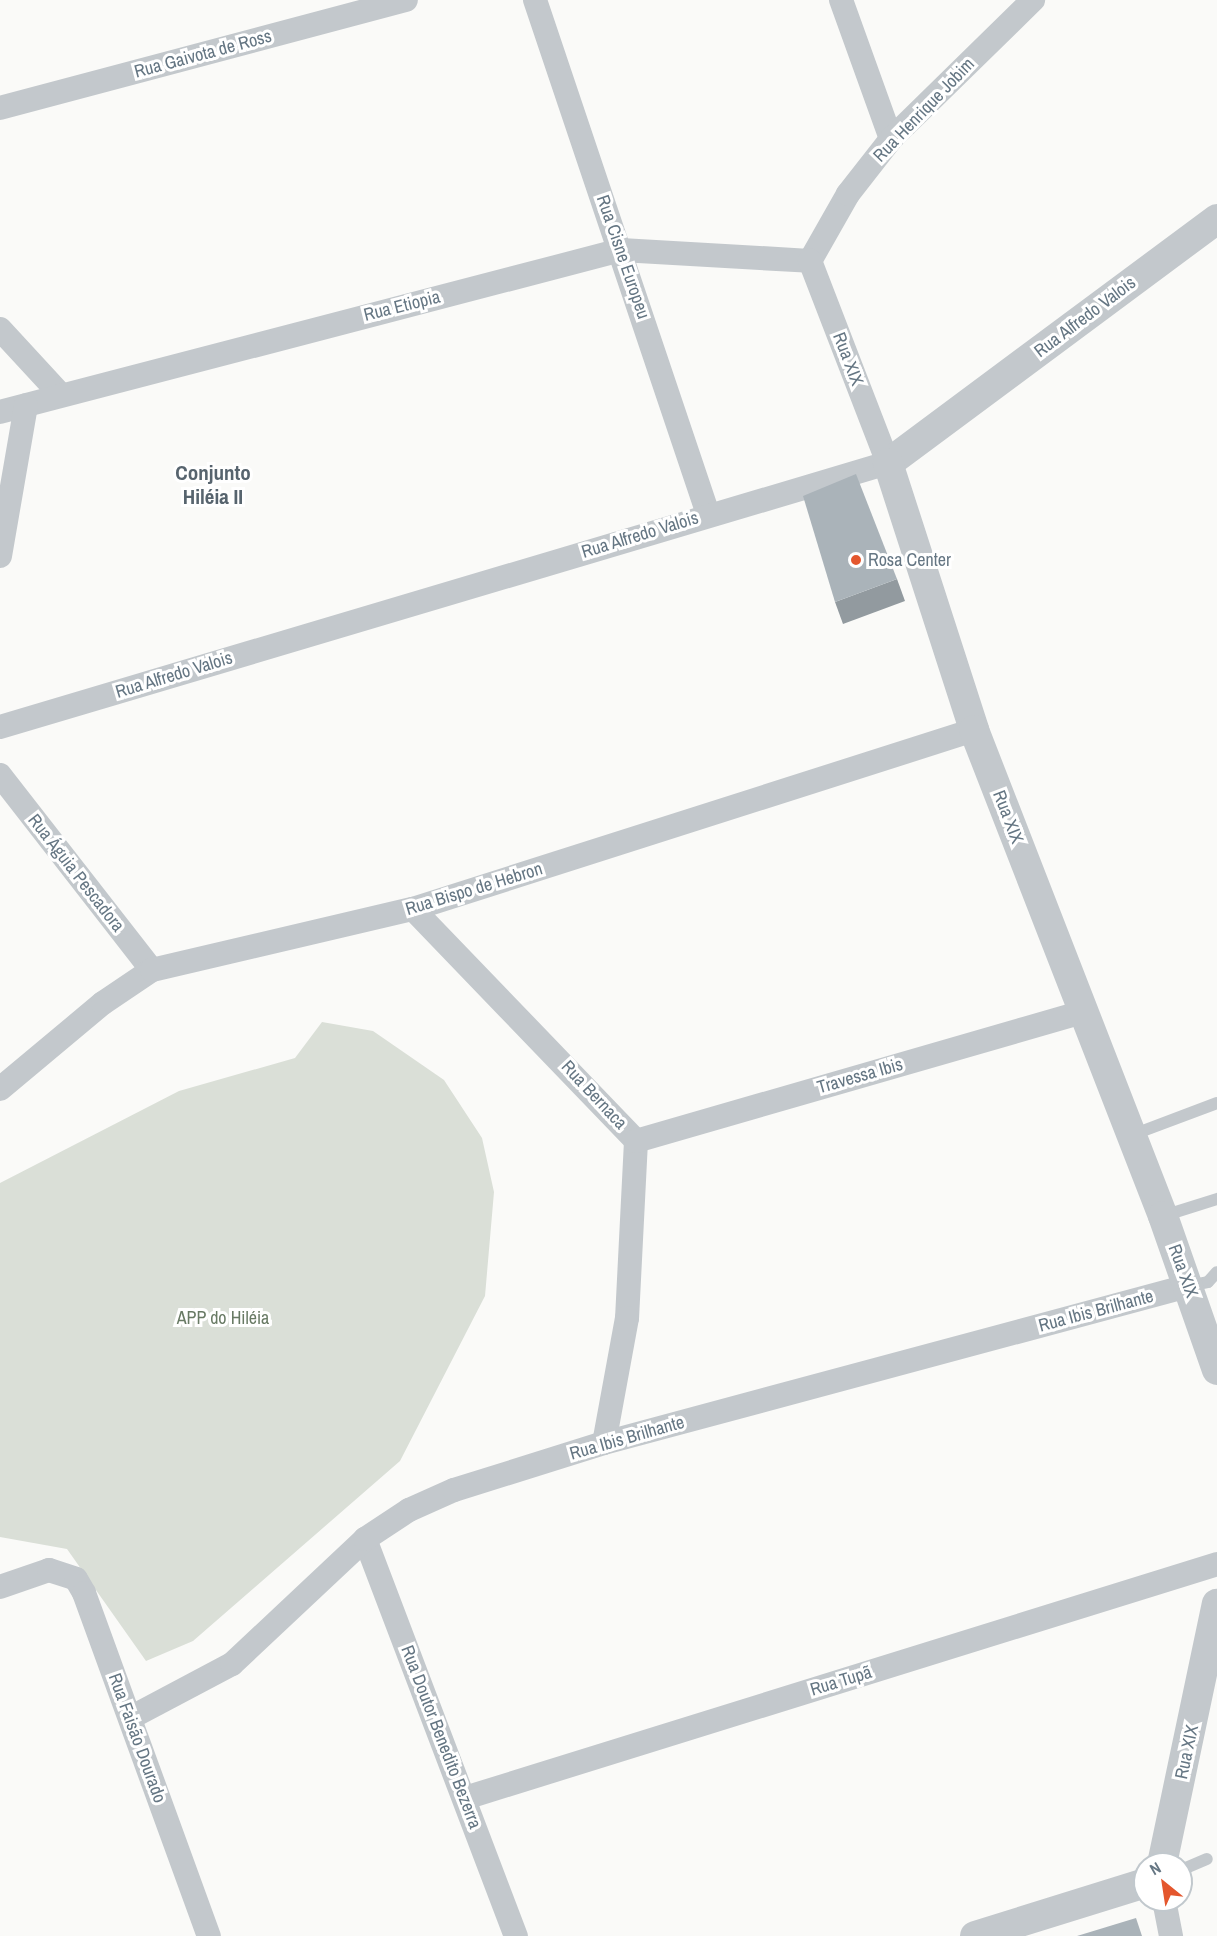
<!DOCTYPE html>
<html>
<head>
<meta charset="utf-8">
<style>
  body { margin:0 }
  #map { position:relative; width:1217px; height:1936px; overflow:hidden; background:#fafaf8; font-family:"Archivo Narrow",sans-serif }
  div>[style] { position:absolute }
  .green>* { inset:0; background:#dadfd7 }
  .service>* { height:12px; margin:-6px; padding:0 6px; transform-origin:6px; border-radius:6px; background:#c3c8cc }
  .minor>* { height:24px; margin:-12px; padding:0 12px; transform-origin:12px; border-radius:12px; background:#c3c8cc }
  .tertiary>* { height:30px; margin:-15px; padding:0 15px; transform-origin:15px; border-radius:15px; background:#c3c8cc }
  .wall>* { inset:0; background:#929a9f }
  .building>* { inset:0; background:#aab3b9 }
  .dots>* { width:16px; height:16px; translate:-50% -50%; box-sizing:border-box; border:3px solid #fff; border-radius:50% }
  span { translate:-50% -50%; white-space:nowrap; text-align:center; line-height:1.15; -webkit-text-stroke:6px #fff; paint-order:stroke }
  .street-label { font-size:18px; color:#657683 }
  .poi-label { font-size:18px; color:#657683 }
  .left { translate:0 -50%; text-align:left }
  .park-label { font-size:18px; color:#687a64 }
  .quarter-label { font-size:21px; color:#57646e; font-weight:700 }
  .north { position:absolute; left:1133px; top:1852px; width:60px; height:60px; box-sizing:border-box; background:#fff; border:2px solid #c1c8cd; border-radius:50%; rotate:330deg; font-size:16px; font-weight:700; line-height:24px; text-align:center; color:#657683 }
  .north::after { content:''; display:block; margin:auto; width:21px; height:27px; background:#e4572e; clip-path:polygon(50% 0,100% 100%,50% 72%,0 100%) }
</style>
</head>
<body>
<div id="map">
  <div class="green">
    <div style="clip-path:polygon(322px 1022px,373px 1031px,444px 1080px,482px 1138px,494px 1192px,485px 1296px,400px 1461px,193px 1641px,146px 1661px,67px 1549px,0 1537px,0 1183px,179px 1091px,295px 1058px)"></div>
  </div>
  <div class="service">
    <div style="left:1132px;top:1135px;width:91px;rotate:-20.6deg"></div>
    <div style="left:1163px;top:1216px;width:57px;rotate:-17.5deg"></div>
    <div style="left:1188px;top:1286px;width:20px;rotate:-11deg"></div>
    <div style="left:1208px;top:1282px;width:13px;rotate:-48deg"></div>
    <div style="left:1181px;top:1870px;width:28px;rotate:-23deg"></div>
  </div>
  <div class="minor">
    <div style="left:535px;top:0;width:542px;rotate:71.4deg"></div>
    <div style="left:841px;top:0;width:148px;rotate:70.2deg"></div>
    <div style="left:0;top:108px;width:420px;rotate:-14.9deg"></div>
    <div style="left:810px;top:261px;width:77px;rotate:-60.4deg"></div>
    <div style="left:848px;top:194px;width:70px;rotate:-52deg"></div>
    <div style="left:891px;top:139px;width:199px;rotate:-44.4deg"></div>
    <div style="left:0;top:329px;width:88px;rotate:47.3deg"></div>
    <div style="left:0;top:412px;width:642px;rotate:-14.62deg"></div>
    <div style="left:621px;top:250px;width:189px;rotate:3.3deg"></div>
    <div style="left:0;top:556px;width:153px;rotate:-80.2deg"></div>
    <div style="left:0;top:727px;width:926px;rotate:-16.56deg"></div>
    <div style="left:888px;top:463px;width:217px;rotate:-111.1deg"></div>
    <div style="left:0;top:775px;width:247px;rotate:52.1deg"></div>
    <div style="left:413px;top:909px;width:322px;rotate:46.1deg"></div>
    <div style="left:636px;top:1141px;width:177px;rotate:92.9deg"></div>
    <div style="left:627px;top:1318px;width:127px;rotate:100.4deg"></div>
    <div style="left:0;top:1089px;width:134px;rotate:-39.9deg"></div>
    <div style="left:103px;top:1003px;width:59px;rotate:-34deg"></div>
    <div style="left:152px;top:970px;width:268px;rotate:-13.2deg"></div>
    <div style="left:413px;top:909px;width:589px;rotate:-17.7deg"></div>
    <div style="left:636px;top:1141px;width:465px;rotate:-16.1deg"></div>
    <div style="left:365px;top:1539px;width:425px;rotate:69.2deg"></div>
    <div style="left:0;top:1587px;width:52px;rotate:-19.1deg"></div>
    <div style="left:49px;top:1570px;width:28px;rotate:18deg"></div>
    <div style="left:76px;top:1579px;width:16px;rotate:60deg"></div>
    <div style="left:84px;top:1593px;width:365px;rotate:70deg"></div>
    <div style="left:130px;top:1718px;width:115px;rotate:-27.9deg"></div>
    <div style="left:232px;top:1664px;width:183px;rotate:-43.2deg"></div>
    <div style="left:365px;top:1539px;width:53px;rotate:-33.4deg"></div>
    <div style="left:409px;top:1510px;width:49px;rotate:-24deg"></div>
    <div style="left:454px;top:1490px;width:157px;rotate:-17.4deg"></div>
    <div style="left:604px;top:1443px;width:605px;rotate:-15.05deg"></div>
    <div style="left:465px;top:1798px;width:788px;rotate:-17.28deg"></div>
    <div style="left:1164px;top:1900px;width:37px;rotate:79deg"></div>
  </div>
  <div class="tertiary">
    <div style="left:1217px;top:219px;width:410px;rotate:143.4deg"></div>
    <div style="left:888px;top:463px;width:281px;rotate:72.1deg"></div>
    <div style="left:974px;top:730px;width:521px;rotate:68.75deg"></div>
    <div style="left:1163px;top:1216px;width:163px;rotate:70.7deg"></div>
    <div style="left:1162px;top:1864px;width:266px;rotate:-78.1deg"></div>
    <div style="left:975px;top:1936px;width:178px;rotate:-17.3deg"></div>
  </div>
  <div class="wall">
    <div style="clip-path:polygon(897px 579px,905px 601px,843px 624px,835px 602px)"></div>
  </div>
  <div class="building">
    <div style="clip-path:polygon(856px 474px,897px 579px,835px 602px,803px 496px)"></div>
    <div style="clip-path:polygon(1136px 1918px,1142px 1936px,1077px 1936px)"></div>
  </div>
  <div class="dots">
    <div style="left:856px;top:560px;background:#e4572e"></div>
  </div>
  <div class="street-label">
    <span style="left:203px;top:54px;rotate:-15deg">Rua Gaivota de Ross</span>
    <span style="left:924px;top:110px;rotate:-46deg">Rua Henrique Jobim</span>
    <span style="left:623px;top:257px;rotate:71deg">Rua Cisne Europeu</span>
    <span style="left:402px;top:306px;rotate:-14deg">Rua Etiopia</span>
    <span style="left:1085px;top:317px;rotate:-37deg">Rua Alfredo Valois</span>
    <span style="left:848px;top:359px;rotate:69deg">Rua XIX</span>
    <span style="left:640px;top:535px;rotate:-17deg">Rua Alfredo Valois</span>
    <span style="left:174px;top:675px;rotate:-17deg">Rua Alfredo Valois</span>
    <span style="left:1008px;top:817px;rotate:69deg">Rua XIX</span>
    <span style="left:76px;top:873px;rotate:52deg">Rua Águia Pescadora</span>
    <span style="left:474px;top:889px;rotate:-17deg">Rua Bispo de Hebron</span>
    <span style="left:860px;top:1076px;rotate:-16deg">Travessa Ibis</span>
    <span style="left:594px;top:1095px;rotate:47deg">Rua Bernaca</span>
    <span style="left:1183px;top:1271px;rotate:70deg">Rua XIX</span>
    <span style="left:1096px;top:1311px;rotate:-15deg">Rua Ibis Brilhante</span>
    <span style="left:627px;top:1438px;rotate:-16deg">Rua Ibis Brilhante</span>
    <span style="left:841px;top:1681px;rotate:-17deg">Rua Tupã</span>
    <span style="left:441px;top:1737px;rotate:69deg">Rua Doutor Benedito Bezerra</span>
    <span style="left:137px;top:1738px;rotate:70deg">Rua Faisão Dourado</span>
    <span style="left:1187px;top:1752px;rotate:-78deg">Rua XIX</span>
  </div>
  <div class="poi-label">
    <span class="left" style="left:868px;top:560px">Rosa Center</span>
  </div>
  <div class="park-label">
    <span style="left:223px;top:1318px">APP do Hiléia</span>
  </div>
  <div class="quarter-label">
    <span style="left:213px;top:485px">Conjunto<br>Hiléia II</span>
  </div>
  <div class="north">N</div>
</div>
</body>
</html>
